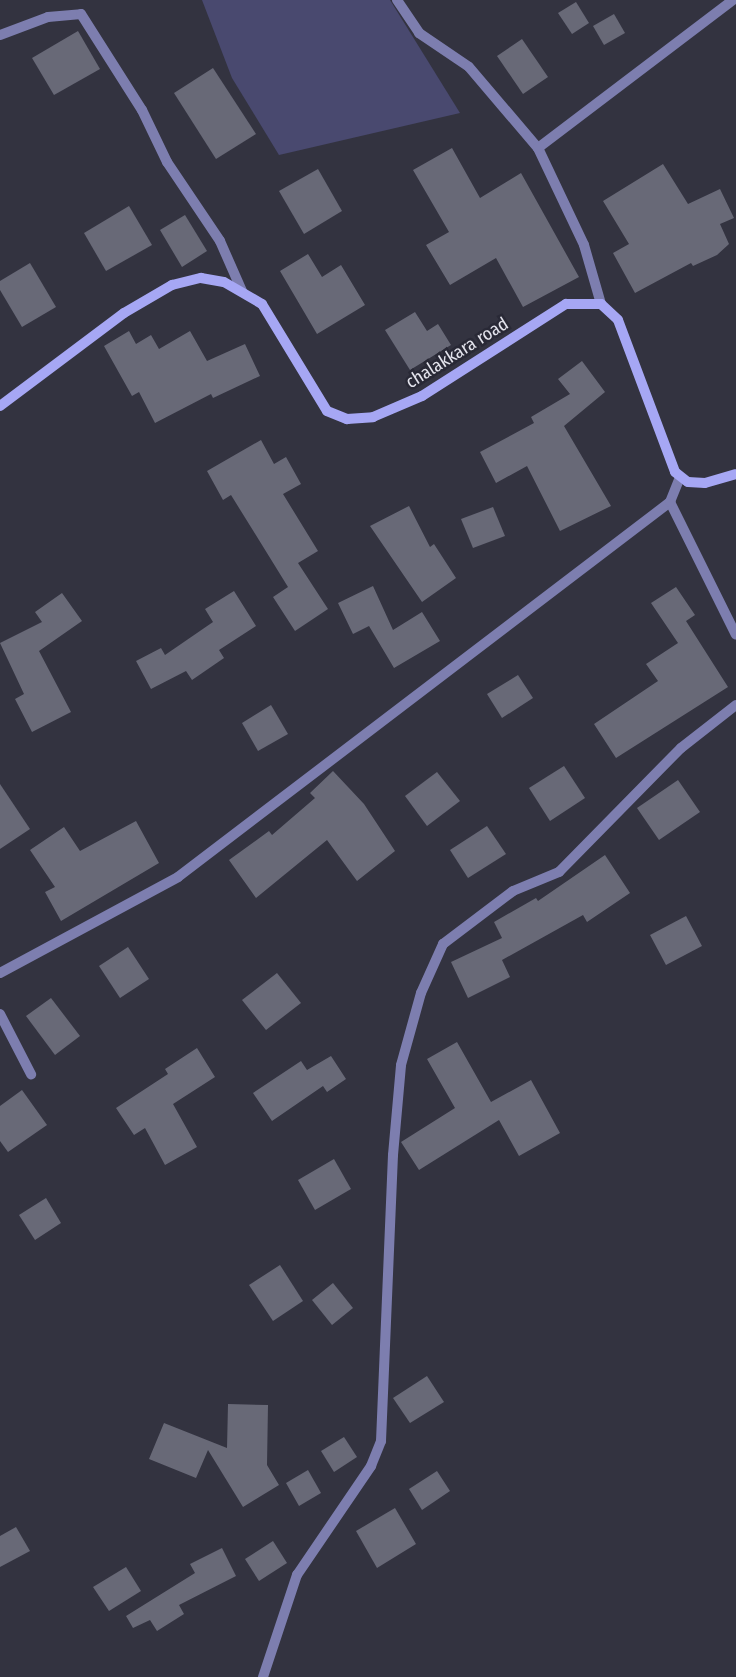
<!DOCTYPE html>
<html>
<head>
<meta charset="utf-8">
<style>
  body { margin:0 }
  #map { position:relative; width:736px; height:1677px; overflow:hidden; background:#333340; font-family:"Fira Sans Condensed",sans-serif }
  div>[style] { position:absolute }
  .green>* { inset:0; background:#49496f }
  .building>* { inset:0; background:#686977 }
  .minor>* { height:10px; margin:-5px; padding:0 5px; transform-origin:5px; border-radius:5px; background:#7d7eaf }
  .secondary>* { height:10px; margin:-5px; padding:0 5px; transform-origin:5px; border-radius:5px; background:#a6a7f4 }
  span { translate:-50% -50%; white-space:nowrap; text-align:center; line-height:1.15; -webkit-text-stroke:5px #292936; paint-order:stroke }
  .street-label { font-size:18px; color:#e3e3ec }
</style>
</head>
<body>
<div id="map">
  <div class="green">
    <div style="clip-path:polygon(202px 0,390px 0,460px 113px,279px 155px,232px 78px)"></div>
  </div>
  <div class="building">
    <div style="clip-path:polygon(576px 2px,589px 23px,572px 34px,558px 13px)"></div>
    <div style="clip-path:polygon(614px 14px,625px 33px,604px 45px,593px 26px)"></div>
    <div style="clip-path:polygon(78px 31px,100px 69px,54px 95px,32px 58px)"></div>
    <div style="clip-path:polygon(522px 39px,548px 77px,523px 94px,497px 56px)"></div>
    <div style="clip-path:polygon(213px 68px,256px 134px,216px 159px,174px 93px)"></div>
    <div style="clip-path:polygon(452px 148px,480px 198px,521px 173px,579px 277px,523px 307px,496px 258px,450px 285px,426px 245px,449px 232px,413px 170px)"></div>
    <div style="clip-path:polygon(663px 164px,688px 204px,720px 189px,734px 218px,720px 224px,729px 244px,717px 255px,693px 266px,691px 263px,635px 293px,613px 253px,629px 244px,603px 201px)"></div>
    <div style="clip-path:polygon(318px 169px,342px 211px,304px 234px,279px 191px)"></div>
    <div style="clip-path:polygon(129px 206px,152px 245px,106px 271px,84px 233px)"></div>
    <div style="clip-path:polygon(185px 215px,207px 251px,182px 267px,160px 230px)"></div>
    <div style="clip-path:polygon(308px 254px,322px 277px,341px 265px,365px 305px,317px 334px,280px 271px)"></div>
    <div style="clip-path:polygon(30px 263px,56px 307px,22px 327px,0 290px,0 281px)"></div>
    <div style="clip-path:polygon(415px 312px,427px 331px,438px 324px,451px 345px,410px 370px,385px 330px)"></div>
    <div style="clip-path:polygon(129px 331px,136px 344px,151px 335px,159px 349px,190px 331px,207px 361px,245px 344px,260px 376px,213px 398px,211px 394px,155px 423px,139px 392px,132px 396px,104px 346px)"></div>
    <div style="clip-path:polygon(582px 361px,605px 392px,564px 426px,611px 506px,560px 531px,527px 466px,496px 483px,480px 452px,534px 423px,531px 417px,570px 394px,558px 379px)"></div>
    <div style="clip-path:polygon(261px 440px,274px 464px,286px 457px,301px 484px,283px 494px,318px 551px,298px 563px,328px 609px,295px 631px,273px 597px,288px 587px,231px 495px,223px 500px,207px 471px)"></div>
    <div style="clip-path:polygon(409px 506px,430px 547px,434px 544px,456px 578px,422px 602px,370px 526px)"></div>
    <div style="clip-path:polygon(493px 507px,505px 536px,473px 548px,461px 519px)"></div>
    <div style="clip-path:polygon(373px 586px,393px 630px,422px 612px,440px 641px,394px 668px,369px 626px,353px 634px,338px 603px)"></div>
    <div style="clip-path:polygon(676px 587px,695px 615px,686px 621px,728px 687px,616px 758px,594px 724px,658px 681px,646px 664px,678px 643px,651px 603px)"></div>
    <div style="clip-path:polygon(234px 591px,256px 626px,219px 650px,224px 658px,192px 680px,186px 671px,151px 689px,136px 661px,161px 648px,165px 655px,213px 622px,205px 609px)"></div>
    <div style="clip-path:polygon(62px 593px,82px 621px,39px 651px,71px 712px,32px 732px,15px 699px,24px 694px,0 643px,42px 622px,35px 612px)"></div>
    <div style="clip-path:polygon(518px 675px,533px 698px,502px 718px,487px 694px)"></div>
    <div style="clip-path:polygon(271px 705px,288px 734px,258px 751px,242px 723px)"></div>
    <div style="clip-path:polygon(564px 766px,585px 798px,550px 821px,529px 788px)"></div>
    <div style="clip-path:polygon(333px 771px,364px 804px,395px 851px,357px 881px,327px 840px,256px 898px,229px 860px,269px 831px,272px 835px,315px 798px,310px 793px)"></div>
    <div style="clip-path:polygon(437px 772px,460px 801px,427px 826px,405px 796px)"></div>
    <div style="clip-path:polygon(678px 780px,700px 812px,659px 840px,637px 808px)"></div>
    <div style="clip-path:polygon(0 784px,30px 829px,0 849px)"></div>
    <div style="clip-path:polygon(136px 821px,159px 863px,61px 921px,45px 892px,55px 887px,30px 850px,64px 827px,80px 851px)"></div>
    <div style="clip-path:polygon(487px 826px,506px 854px,468px 878px,450px 850px)"></div>
    <div style="clip-path:polygon(605px 855px,630px 893px,587px 922px,583px 915px,502px 960px,510px 977px,468px 998px,451px 962px,502px 938px,494px 922px,536px 898px,538px 901px)"></div>
    <div style="clip-path:polygon(686px 916px,702px 946px,666px 965px,650px 935px)"></div>
    <div style="clip-path:polygon(128px 947px,149px 979px,120px 998px,99px 966px)"></div>
    <div style="clip-path:polygon(277px 973px,301px 1003px,266px 1030px,242px 1000px)"></div>
    <div style="clip-path:polygon(51px 998px,80px 1036px,55px 1055px,26px 1016px)"></div>
    <div style="clip-path:polygon(457px 1042px,491px 1102px,531px 1080px,560px 1133px,519px 1156px,499px 1120px,419px 1170px,401px 1142px,455px 1108px,427px 1059px)"></div>
    <div style="clip-path:polygon(197px 1048px,215px 1077px,173px 1104px,197px 1147px,165px 1165px,145px 1128px,134px 1135px,116px 1108px,168px 1074px,165px 1069px)"></div>
    <div style="clip-path:polygon(331px 1056px,346px 1079px,327px 1092px,323px 1086px,272px 1121px,253px 1093px,301px 1061px,307px 1070px)"></div>
    <div style="clip-path:polygon(22px 1090px,47px 1125px,8px 1152px,0 1141px,0 1106px)"></div>
    <div style="clip-path:polygon(334px 1159px,351px 1189px,315px 1210px,298px 1180px)"></div>
    <div style="clip-path:polygon(46px 1198px,61px 1223px,35px 1240px,19px 1215px)"></div>
    <div style="clip-path:polygon(280px 1265px,303px 1301px,273px 1321px,249px 1285px)"></div>
    <div style="clip-path:polygon(333px 1283px,353px 1308px,332px 1325px,312px 1300px)"></div>
    <div style="clip-path:polygon(427px 1376px,444px 1402px,410px 1423px,393px 1398px)"></div>
    <div style="clip-path:polygon(228px 1404px,268px 1405px,267px 1465px,279px 1485px,243px 1507px,208px 1450px,196px 1478px,149px 1459px,164px 1423px,227px 1448px)"></div>
    <div style="clip-path:polygon(344px 1437px,357px 1457px,334px 1472px,321px 1451px)"></div>
    <div style="clip-path:polygon(308px 1470px,321px 1493px,299px 1506px,286px 1483px)"></div>
    <div style="clip-path:polygon(437px 1471px,450px 1491px,422px 1510px,409px 1489px)"></div>
    <div style="clip-path:polygon(395px 1508px,416px 1544px,377px 1568px,356px 1531px)"></div>
    <div style="clip-path:polygon(16px 1527px,30px 1551px,0 1567px,0 1536px)"></div>
    <div style="clip-path:polygon(273px 1541px,287px 1563px,259px 1581px,245px 1559px)"></div>
    <div style="clip-path:polygon(222px 1548px,236px 1576px,179px 1605px,184px 1614px,157px 1631px,150px 1620px,133px 1628px,126px 1616px,195px 1573px,190px 1564px)"></div>
    <div style="clip-path:polygon(126px 1567px,141px 1591px,109px 1611px,93px 1587px)"></div>
  </div>
  <div class="minor">
    <div style="left:397px;top:0;width:40px;rotate:56deg"></div>
    <div style="left:419px;top:33px;width:60px;rotate:34.2deg"></div>
    <div style="left:469px;top:67px;width:106px;rotate:49.6deg"></div>
    <div style="left:538px;top:148px;width:107px;rotate:64.6deg"></div>
    <div style="left:584px;top:245px;width:61px;rotate:73.9deg"></div>
    <div style="left:0;top:35px;width:51px;rotate:-20.6deg"></div>
    <div style="left:48px;top:17px;width:33px;rotate:-5deg"></div>
    <div style="left:81px;top:14px;width:114px;rotate:57.6deg"></div>
    <div style="left:142px;top:110px;width:58px;rotate:64.3deg"></div>
    <div style="left:167px;top:162px;width:95px;rotate:56.1deg"></div>
    <div style="left:220px;top:241px;width:55px;rotate:66.3deg"></div>
    <div style="left:538px;top:148px;width:245px;rotate:-37.2deg"></div>
    <div style="left:670px;top:502px;width:148px;rotate:63.6deg"></div>
    <div style="left:0;top:973px;width:202px;rotate:-28.3deg"></div>
    <div style="left:178px;top:877px;width:619px;rotate:-37.31deg"></div>
    <div style="left:670px;top:502px;width:27px;rotate:-68deg"></div>
    <div style="left:0;top:1014px;width:68px;rotate:62.7deg"></div>
    <div style="left:263px;top:1677px;width:108px;rotate:-71.6deg"></div>
    <div style="left:297px;top:1575px;width:132px;rotate:-55.8deg"></div>
    <div style="left:371px;top:1466px;width:27px;rotate:-68deg"></div>
    <div style="left:381px;top:1441px;width:286px;rotate:-87.6deg"></div>
    <div style="left:393px;top:1155px;width:90px;rotate:-84.9deg"></div>
    <div style="left:401px;top:1065px;width:75px;rotate:-74.5deg"></div>
    <div style="left:421px;top:993px;width:54px;rotate:-65.8deg"></div>
    <div style="left:443px;top:944px;width:88px;rotate:-37.1deg"></div>
    <div style="left:513px;top:891px;width:50px;rotate:-22.4deg"></div>
    <div style="left:559px;top:872px;width:174px;rotate:-45.5deg"></div>
    <div style="left:681px;top:748px;width:70px;rotate:-38deg"></div>
  </div>
  <div class="secondary">
    <div style="left:0;top:406px;width:155px;rotate:-36.9deg"></div>
    <div style="left:124px;top:313px;width:56px;rotate:-30.3deg"></div>
    <div style="left:172px;top:285px;width:30px;rotate:-14deg"></div>
    <div style="left:201px;top:278px;width:23px;rotate:10deg"></div>
    <div style="left:224px;top:282px;width:44px;rotate:30.1deg"></div>
    <div style="left:262px;top:304px;width:125px;rotate:58.7deg"></div>
    <div style="left:327px;top:411px;width:22px;rotate:22deg"></div>
    <div style="left:347px;top:419px;width:26px;rotate:-4deg"></div>
    <div style="left:373px;top:417px;width:53px;rotate:-23.2deg"></div>
    <div style="left:422px;top:396px;width:171px;rotate:-32.6deg"></div>
    <div style="left:566px;top:304px;width:35px"></div>
    <div style="left:601px;top:304px;width:23px;rotate:43deg"></div>
    <div style="left:618px;top:320px;width:162px;rotate:69.4deg"></div>
    <div style="left:675px;top:472px;width:16px;rotate:38deg"></div>
    <div style="left:688px;top:482px;width:17px;rotate:3deg"></div>
    <div style="left:705px;top:483px;width:32px;rotate:-16deg"></div>
  </div>
  <div class="street-label">
    <span style="left:457px;top:353px;rotate:-32deg">chalakkara road</span>
  </div>
</div>
</body>
</html>
